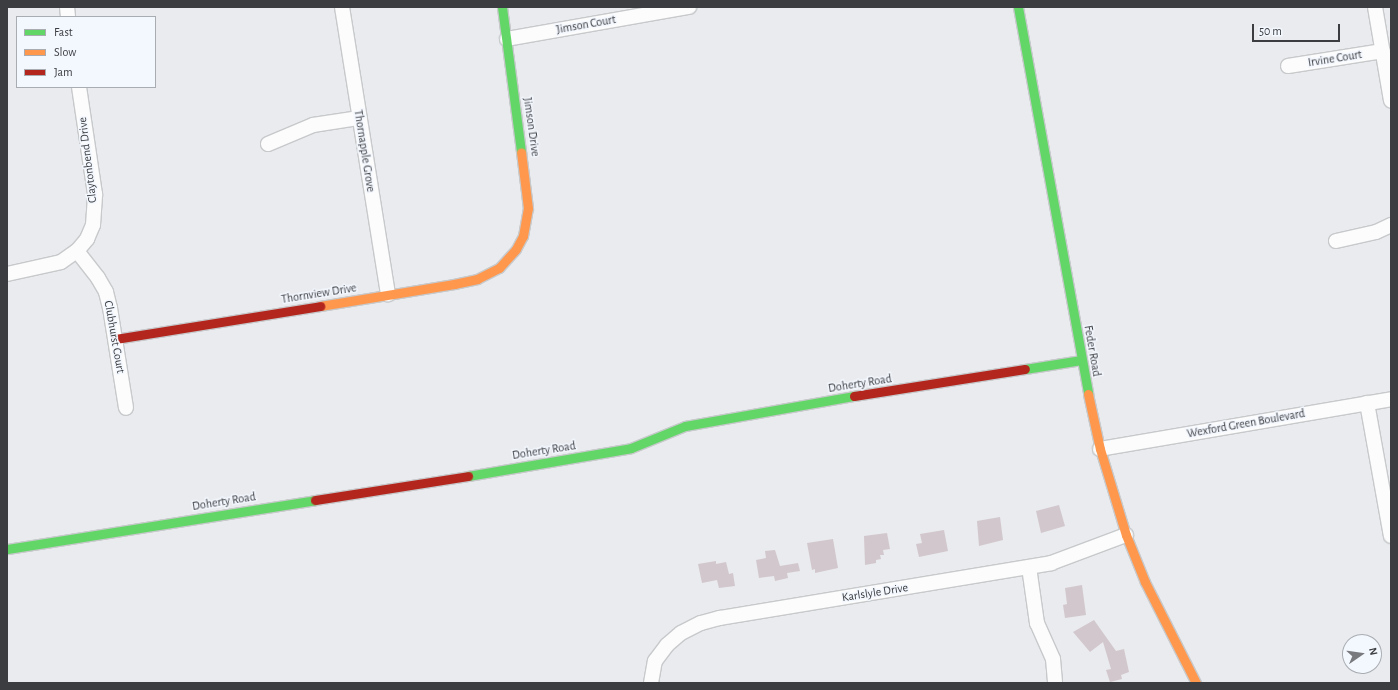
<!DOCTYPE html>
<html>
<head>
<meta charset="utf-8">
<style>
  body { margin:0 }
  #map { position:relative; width:1398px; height:690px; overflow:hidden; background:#e9ebee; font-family:"Alegreya Sans",sans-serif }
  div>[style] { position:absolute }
  .building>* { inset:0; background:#d2c7cc }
  .roads { filter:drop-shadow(1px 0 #c7c9cb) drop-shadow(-1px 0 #c7c9cb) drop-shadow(0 1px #c7c9cb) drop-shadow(0 -1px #c7c9cb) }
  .street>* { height:14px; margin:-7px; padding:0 7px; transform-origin:7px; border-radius:7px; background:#fcfcfc }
  .fast>* { height:9px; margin:-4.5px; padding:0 4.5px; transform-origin:4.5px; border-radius:4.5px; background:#63d668 }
  .slow>* { height:9px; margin:-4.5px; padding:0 4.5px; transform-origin:4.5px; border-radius:4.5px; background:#ff974d }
  .jam>* { height:9px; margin:-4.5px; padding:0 4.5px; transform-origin:4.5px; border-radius:4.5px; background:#b3261e }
  span { translate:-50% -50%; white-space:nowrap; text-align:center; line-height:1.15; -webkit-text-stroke:3px #f3f7fe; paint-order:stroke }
  .street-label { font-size:12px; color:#3b3d40 }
  .frame { position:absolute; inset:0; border:8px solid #3b3d40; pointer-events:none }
  .legend { position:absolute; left:16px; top:16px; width:140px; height:72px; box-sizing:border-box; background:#f3f7fe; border:1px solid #a9adb2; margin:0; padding:5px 7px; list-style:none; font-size:12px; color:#3b3d40 }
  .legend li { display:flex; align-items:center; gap:8px; height:20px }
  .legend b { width:20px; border:1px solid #a9adb2 }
  .north { position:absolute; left:1342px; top:634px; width:40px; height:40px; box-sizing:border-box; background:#f3f7fe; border:1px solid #a9adb2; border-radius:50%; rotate:77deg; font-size:11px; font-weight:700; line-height:16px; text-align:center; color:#3b3d40 }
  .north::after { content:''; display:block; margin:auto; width:14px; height:18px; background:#787a7d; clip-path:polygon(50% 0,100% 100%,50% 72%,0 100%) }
  .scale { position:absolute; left:1252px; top:24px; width:88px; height:18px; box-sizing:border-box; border:2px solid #3b3d40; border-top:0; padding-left:5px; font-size:12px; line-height:14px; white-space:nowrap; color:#3b3d40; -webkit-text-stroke:3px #f3f7fe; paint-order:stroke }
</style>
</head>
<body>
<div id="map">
  <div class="building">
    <div style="clip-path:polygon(1059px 505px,1065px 526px,1041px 533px,1036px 511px)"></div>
    <div style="clip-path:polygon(1000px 517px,1003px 540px,979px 546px,977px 521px)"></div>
    <div style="clip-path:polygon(944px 530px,948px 551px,919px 557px,916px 544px,922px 543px,920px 534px)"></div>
    <div style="clip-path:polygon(887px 533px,890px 549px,883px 550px,884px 555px,880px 555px,881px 559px,876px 560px,876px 563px,865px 565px,864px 536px)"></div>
    <div style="clip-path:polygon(833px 539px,838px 568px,815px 573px,815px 569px,812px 570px,807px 543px)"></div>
    <div style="clip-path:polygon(775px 550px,780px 566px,798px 563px,800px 571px,787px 573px,788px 578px,775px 581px,774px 576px,759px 578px,756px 560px,766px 558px,765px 551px)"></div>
    <div style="clip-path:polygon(716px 561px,716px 564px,726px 562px,729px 574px,733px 573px,735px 586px,719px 588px,717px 580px,702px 583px,698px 564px)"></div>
    <div style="clip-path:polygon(1082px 585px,1086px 615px,1065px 618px,1063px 605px,1067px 604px,1065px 588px)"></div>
    <div style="clip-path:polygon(1094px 620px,1116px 651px,1124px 649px,1129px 672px,1121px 675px,1122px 679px,1110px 682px,1106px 670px,1111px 669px,1103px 642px,1090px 652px,1073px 632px)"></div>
  </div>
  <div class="roads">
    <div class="street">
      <div style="left:67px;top:7px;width:10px;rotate:84deg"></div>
      <div style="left:342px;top:7px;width:291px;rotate:80.9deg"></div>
      <div style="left:1375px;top:7px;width:95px;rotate:80.3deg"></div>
      <div style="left:507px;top:39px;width:185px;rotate:-10deg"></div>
      <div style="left:1288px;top:66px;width:96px;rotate:-9deg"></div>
      <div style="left:268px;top:144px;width:49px;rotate:-22.9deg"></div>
      <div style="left:313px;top:125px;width:47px;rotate:-8.7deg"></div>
      <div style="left:1336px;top:241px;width:41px;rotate:-12.7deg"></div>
      <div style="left:1376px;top:232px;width:17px;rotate:-25deg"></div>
      <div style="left:77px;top:251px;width:34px;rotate:52deg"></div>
      <div style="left:98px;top:278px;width:16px;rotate:60deg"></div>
      <div style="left:106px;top:292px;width:16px;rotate:76deg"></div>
      <div style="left:110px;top:308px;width:101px;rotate:80.9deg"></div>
      <div style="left:7px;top:274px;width:55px;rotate:-12.5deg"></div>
      <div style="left:61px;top:262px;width:19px;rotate:-35deg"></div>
      <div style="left:77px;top:251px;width:16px;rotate:-50deg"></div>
      <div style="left:87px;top:239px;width:15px;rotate:-67deg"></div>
      <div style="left:93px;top:225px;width:31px;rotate:-86deg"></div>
      <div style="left:95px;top:194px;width:108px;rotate:-98.5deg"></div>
      <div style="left:1367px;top:403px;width:135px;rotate:79.8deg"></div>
      <div style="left:1100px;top:449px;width:295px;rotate:-9.7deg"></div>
      <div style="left:1029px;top:567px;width:57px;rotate:81.9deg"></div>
      <div style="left:1037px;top:623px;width:39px;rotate:66deg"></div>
      <div style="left:1053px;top:659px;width:24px;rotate:85deg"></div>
      <div style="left:651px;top:683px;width:22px;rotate:-80deg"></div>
      <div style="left:655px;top:661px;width:20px;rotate:-53deg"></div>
      <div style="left:667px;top:645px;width:18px;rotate:-41deg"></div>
      <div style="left:681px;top:633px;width:22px;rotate:-27deg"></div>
      <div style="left:701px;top:623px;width:20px;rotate:-15deg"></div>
      <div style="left:720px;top:618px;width:336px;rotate:-9.4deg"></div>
      <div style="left:1051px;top:563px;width:80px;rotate:-20.5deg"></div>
    </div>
    <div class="fast">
      <div style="left:502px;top:7px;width:146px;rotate:82.5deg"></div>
      <div style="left:1018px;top:7px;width:393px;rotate:79.7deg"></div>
      <div style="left:1025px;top:369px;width:57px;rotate:-9.1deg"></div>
      <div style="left:468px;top:476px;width:165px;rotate:-9.7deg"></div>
      <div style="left:631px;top:448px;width:58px;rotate:-22.2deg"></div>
      <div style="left:685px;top:426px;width:172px;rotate:-10.1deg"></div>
      <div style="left:7px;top:549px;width:312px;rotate:-9deg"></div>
    </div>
    <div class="slow">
      <div style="left:320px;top:306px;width:136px;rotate:-9.3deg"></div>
      <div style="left:454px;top:284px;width:24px;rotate:-12deg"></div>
      <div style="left:477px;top:279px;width:25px;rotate:-27deg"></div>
      <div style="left:499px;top:268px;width:25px;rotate:-48deg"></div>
      <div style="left:516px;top:249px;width:15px;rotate:-62deg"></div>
      <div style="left:523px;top:236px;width:28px;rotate:-80deg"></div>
      <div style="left:528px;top:208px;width:56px;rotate:-97.1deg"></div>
      <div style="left:1088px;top:394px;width:56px;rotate:77.7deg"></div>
      <div style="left:1100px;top:449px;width:90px;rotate:73.2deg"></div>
      <div style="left:1126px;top:535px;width:51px;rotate:68deg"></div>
      <div style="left:1145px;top:582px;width:113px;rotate:63.2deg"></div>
    </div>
    <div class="jam">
      <div style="left:115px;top:339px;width:208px;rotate:-9.1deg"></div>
      <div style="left:854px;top:396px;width:173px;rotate:-9deg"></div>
      <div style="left:315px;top:500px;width:155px;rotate:-8.9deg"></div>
    </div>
  </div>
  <div class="street-label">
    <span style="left:586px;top:25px;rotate:-10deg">Jimson Court</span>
    <span style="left:1335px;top:59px;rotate:-9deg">Irvine Court</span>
    <span style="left:531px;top:127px;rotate:82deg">Jimson Drive</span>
    <span style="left:364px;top:151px;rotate:81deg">Thornapple Grove</span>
    <span style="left:88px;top:160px;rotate:-97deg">Claytonbend Drive</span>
    <span style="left:319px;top:294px;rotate:-9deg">Thornview Drive</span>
    <span style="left:114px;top:337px;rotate:80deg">Clubhurst Court</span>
    <span style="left:1092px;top:351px;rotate:80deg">Feder Road</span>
    <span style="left:860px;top:384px;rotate:-9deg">Doherty Road</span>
    <span style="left:1246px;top:424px;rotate:-10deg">Wexford Green Boulevard</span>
    <span style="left:544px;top:451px;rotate:-9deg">Doherty Road</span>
    <span style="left:224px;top:502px;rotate:-9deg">Doherty Road</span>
    <span style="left:875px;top:593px;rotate:-9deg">Karlslyle Drive</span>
  </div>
  <div class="frame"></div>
  <ul class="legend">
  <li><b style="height:5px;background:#63d668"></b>Fast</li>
  <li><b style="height:5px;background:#ff974d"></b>Slow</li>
  <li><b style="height:5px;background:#b3261e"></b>Jam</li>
  </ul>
  <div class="north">N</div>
  <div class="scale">50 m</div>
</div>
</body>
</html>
